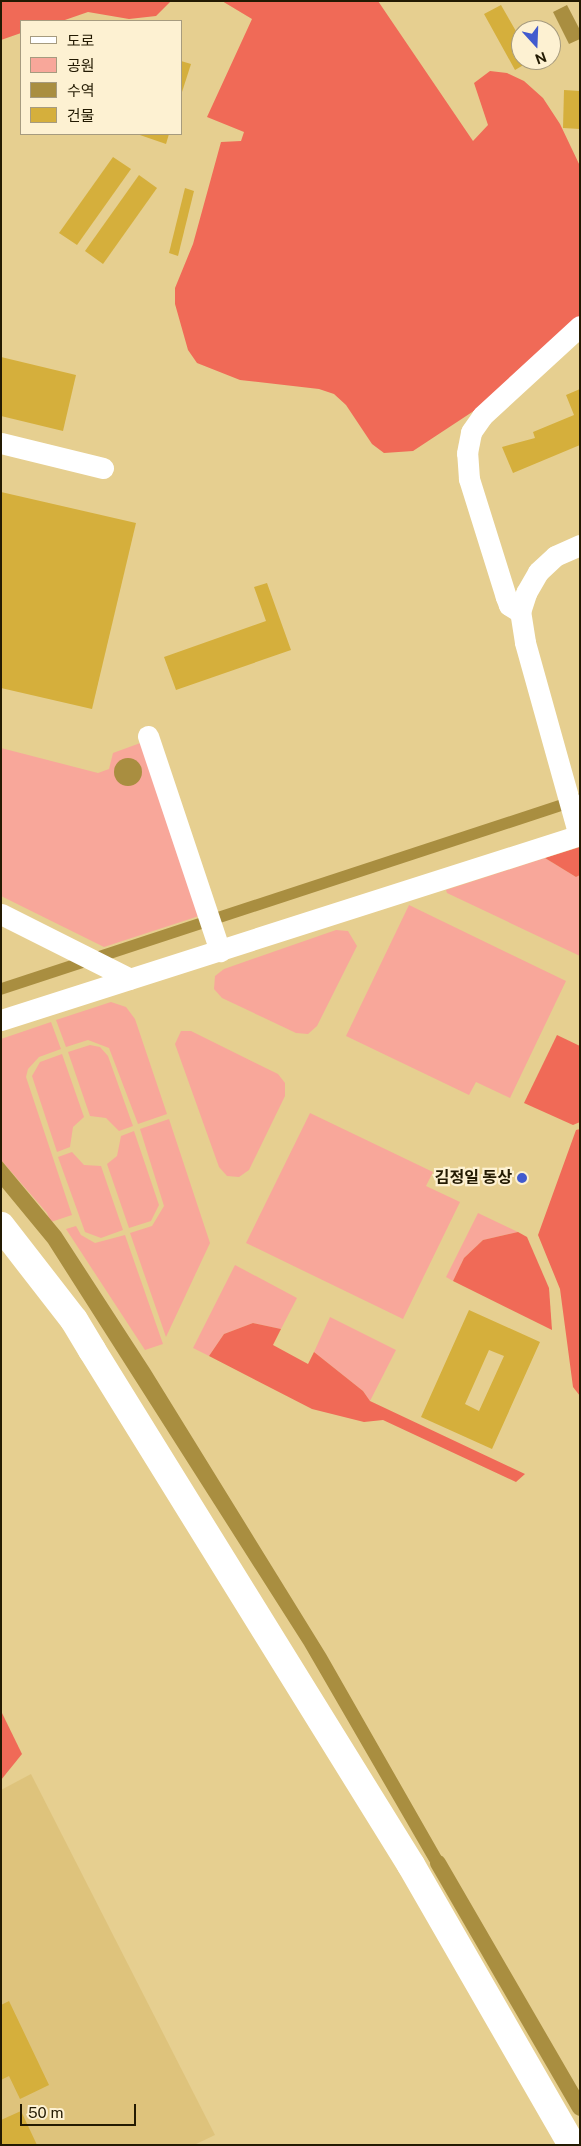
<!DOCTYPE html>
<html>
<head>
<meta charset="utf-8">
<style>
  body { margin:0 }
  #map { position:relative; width:581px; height:2146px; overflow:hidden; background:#e6cf90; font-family:"Public Sans","Noto Sans KR",sans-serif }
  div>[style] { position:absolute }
  .built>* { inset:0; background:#dec37c }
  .green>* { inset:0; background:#f8a79a }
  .forest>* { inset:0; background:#f06a57 }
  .water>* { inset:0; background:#a98e40 }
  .round { border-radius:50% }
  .canal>* { height:16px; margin:-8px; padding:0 8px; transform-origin:8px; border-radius:8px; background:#a98e40 }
  .building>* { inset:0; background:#d5af3c }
  .minor>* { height:21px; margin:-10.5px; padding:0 10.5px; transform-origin:10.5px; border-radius:10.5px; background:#fff }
  .major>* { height:28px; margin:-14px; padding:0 14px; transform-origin:14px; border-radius:14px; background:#fff }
  .dots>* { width:14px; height:14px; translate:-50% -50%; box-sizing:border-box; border:2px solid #fdf1d2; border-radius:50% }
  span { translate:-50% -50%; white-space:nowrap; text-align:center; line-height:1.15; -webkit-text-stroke:4.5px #fdf1d2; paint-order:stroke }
  .poi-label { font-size:16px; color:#231a02; font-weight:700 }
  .right { translate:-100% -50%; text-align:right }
  .frame { position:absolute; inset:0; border:2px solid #231a02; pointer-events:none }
  .legend { position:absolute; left:20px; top:20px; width:162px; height:115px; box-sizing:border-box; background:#fdf1d2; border:1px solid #a69b7f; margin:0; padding:6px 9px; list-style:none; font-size:15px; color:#231a02 }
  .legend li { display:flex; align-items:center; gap:10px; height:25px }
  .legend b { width:25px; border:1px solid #a69b7f }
  .north { position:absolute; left:511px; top:20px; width:50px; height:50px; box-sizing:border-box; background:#fdf1d2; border:1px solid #a69b7f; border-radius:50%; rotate:160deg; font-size:14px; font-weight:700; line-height:20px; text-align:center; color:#231a02 }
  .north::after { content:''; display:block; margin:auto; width:18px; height:22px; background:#425bce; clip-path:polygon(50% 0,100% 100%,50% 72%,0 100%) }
  .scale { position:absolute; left:20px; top:2104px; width:116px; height:22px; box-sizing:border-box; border:2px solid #231a02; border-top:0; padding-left:6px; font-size:15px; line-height:18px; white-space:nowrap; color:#231a02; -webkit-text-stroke:4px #fdf1d2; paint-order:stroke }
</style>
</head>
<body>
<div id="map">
  <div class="built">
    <div style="clip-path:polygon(31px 1774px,215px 2135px,194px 2145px,1px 2145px,1px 1790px)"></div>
  </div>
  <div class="green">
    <div style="clip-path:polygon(143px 742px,199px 916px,104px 947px,1px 896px,1px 748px,98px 773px,109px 769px,113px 753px)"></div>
    <div style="clip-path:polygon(545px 858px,576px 877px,580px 875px,580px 956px,447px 893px,446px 890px)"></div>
    <div style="clip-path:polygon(409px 905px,566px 981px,510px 1098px,476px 1082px,469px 1095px,346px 1036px)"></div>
    <div style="clip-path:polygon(336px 930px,348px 931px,357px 946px,317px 1026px,308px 1034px,296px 1033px,222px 998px,214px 989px,215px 976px,224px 969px)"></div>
    <div style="clip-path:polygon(111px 1002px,126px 1007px,135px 1019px,167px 1114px,138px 1124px,109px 1048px,88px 1040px,66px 1047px,56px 1020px)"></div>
    <div style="clip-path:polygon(51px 1022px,61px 1049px,39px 1057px,28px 1069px,26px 1077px,72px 1215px,51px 1222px,47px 1213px,1px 1160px,1px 1039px)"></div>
    <div style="clip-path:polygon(181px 1031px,191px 1031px,278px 1074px,285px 1083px,285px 1096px,249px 1170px,239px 1177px,227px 1176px,219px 1167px,175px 1044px)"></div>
    <div style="clip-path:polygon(90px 1045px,100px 1047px,108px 1056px,133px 1126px,119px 1131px,106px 1118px,90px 1116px,68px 1052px)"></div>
    <div style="clip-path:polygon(62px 1054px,84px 1117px,73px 1127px,70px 1147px,57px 1152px,32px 1076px,40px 1062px)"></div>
    <div style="clip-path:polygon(310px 1113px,433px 1172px,426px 1186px,460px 1202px,403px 1319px,246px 1243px)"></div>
    <div style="clip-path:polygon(169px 1119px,210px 1243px,166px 1337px,130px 1233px,152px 1226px,164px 1206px,140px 1129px)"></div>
    <div style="clip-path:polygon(134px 1131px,159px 1205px,151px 1221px,129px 1228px,107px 1164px,117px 1156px,121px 1136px)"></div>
    <div style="clip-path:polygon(72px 1152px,84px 1165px,101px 1166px,123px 1230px,101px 1238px,85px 1232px,58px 1157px)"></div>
    <div style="clip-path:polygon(478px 1213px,518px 1232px,483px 1240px,464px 1258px,453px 1281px,446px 1277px)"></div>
    <div style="clip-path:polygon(76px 1226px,81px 1235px,95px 1243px,125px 1235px,163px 1344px,145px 1350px,66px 1229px)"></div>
    <div style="clip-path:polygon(235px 1265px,297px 1298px,281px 1329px,253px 1323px,224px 1334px,209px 1356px,193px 1348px)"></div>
    <div style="clip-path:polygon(330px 1317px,396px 1350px,370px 1401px,363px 1391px,314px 1352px)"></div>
  </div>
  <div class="forest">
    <div style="clip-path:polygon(1px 1px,171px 1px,156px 16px,129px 19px,88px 12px,62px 21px,21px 21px,21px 33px,1px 40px)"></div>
    <div style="clip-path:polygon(222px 1px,378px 1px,473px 141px,488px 125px,474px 83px,490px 71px,507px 73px,524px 81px,543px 98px,560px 124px,580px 166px,580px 316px,570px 330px,498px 395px,413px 451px,384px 453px,372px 444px,346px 405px,334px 394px,319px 389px,240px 380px,197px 363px,188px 350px,175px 304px,175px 288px,193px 244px,221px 142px,241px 141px,244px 132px,207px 117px,252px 19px)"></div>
    <div style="clip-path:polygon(580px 847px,580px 875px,576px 877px,545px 858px)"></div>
    <div style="clip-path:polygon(557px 1035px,580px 1046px,580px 1122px,573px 1125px,524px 1103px)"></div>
    <div style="clip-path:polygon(580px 1129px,580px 1396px,573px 1387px,560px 1289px,538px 1235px,576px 1130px)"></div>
    <div style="clip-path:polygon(518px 1232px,527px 1237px,549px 1288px,552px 1330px,453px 1281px,464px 1258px,483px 1240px)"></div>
    <div style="clip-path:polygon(253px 1323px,281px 1329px,273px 1345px,308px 1364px,314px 1352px,363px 1391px,370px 1401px,525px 1474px,516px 1482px,383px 1420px,364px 1422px,312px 1409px,209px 1356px,224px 1334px)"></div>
    <div style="clip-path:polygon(1px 1711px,22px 1754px,1px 1780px)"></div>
  </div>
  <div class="water">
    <div style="clip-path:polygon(567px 5px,580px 30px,580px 39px,569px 44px,553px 12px)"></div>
    <div class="round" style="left:114px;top:758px;width:28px;height:28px"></div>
    <div style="clip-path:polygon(580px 793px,580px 805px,1px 995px,1px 983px)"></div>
    <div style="clip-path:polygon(1px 1160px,61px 1232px,150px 1369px,326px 1654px,455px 1880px,443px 1885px,304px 1645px,48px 1243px,1px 1186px)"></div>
  </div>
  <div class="canal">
    <div style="left:438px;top:1863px;width:283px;rotate:59.9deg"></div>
  </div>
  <div class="building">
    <div style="clip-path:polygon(501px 5px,521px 40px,521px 60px,532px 60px,515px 70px,484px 14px)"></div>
    <div style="clip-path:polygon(181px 61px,191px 64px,182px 92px,181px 92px)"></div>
    <div style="clip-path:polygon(564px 90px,580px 91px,580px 129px,563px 128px)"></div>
    <div style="clip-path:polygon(137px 134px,169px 134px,166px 144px)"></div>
    <div style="clip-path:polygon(113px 157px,131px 169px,77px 245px,59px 233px)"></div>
    <div style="clip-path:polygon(139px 175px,157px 188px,103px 264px,85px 251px)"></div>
    <div style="clip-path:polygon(185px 188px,194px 191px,178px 256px,169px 253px)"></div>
    <div style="clip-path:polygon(1px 357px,76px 375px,63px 431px,1px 416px)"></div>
    <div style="clip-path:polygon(580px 389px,580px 445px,513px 473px,502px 447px,535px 438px,533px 432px,574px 415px,566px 395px)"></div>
    <div style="clip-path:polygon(1px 492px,136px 523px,92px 709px,1px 688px)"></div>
    <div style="clip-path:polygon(267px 583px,291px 650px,176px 690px,164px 657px,266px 621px,254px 587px)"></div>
    <div style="clip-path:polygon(evenodd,469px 1310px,540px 1342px,492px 1449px,421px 1417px,469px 1310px,489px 1350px,504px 1356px,479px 1411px,465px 1404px,489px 1350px)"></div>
    <div style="clip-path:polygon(9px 2001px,49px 2085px,20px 2099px,9px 2076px,1px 2080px,1px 2005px)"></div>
    <div style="clip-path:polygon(21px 2111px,37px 2145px,1px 2145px,1px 2120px)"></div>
  </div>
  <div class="minor">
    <div style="left:1px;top:443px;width:105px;rotate:13.8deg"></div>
    <div style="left:520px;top:612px;width:13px;rotate:-148deg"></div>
    <div style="left:509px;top:605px;width:9px;rotate:-111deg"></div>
    <div style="left:506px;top:597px;width:124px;rotate:-107.4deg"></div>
    <div style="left:469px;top:479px;width:26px;rotate:-94deg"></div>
    <div style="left:467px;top:453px;width:21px;rotate:-79deg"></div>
    <div style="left:471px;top:432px;width:19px;rotate:-55deg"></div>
    <div style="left:482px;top:416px;width:133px;rotate:-42.6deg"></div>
    <div style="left:148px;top:736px;width:227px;rotate:71.5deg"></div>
    <div style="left:579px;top:836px;width:201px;rotate:-105.6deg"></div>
    <div style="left:525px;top:642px;width:30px;rotate:-99deg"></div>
    <div style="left:520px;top:612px;width:20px;rotate:-72deg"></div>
    <div style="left:526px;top:593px;width:24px;rotate:-60deg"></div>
    <div style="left:538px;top:572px;width:23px;rotate:-43deg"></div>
    <div style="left:555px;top:556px;width:27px;rotate:-24deg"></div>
    <div style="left:1px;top:914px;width:144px;rotate:26.7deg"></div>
    <div style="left:1px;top:1020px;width:608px;rotate:-17.72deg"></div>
  </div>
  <div class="major">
    <div style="left:1px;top:1226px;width:119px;rotate:52.2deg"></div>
    <div style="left:74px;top:1320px;width:35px;rotate:59deg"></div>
    <div style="left:92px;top:1350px;width:606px;rotate:58.23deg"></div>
    <div style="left:411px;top:1865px;width:323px;rotate:60.1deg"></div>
  </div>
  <div class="dots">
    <div style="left:522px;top:1178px;background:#425bce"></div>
  </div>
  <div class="poi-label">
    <span class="right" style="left:512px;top:1178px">김정일 동상</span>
  </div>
  <div class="frame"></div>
  <ul class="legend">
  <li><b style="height:6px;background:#fff"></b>도로</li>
  <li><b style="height:14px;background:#f8a79a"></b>공원</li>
  <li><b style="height:14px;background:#a98e40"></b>수역</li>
  <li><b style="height:14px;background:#d5af3c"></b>건물</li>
  </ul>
  <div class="north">N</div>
  <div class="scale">50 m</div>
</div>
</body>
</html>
